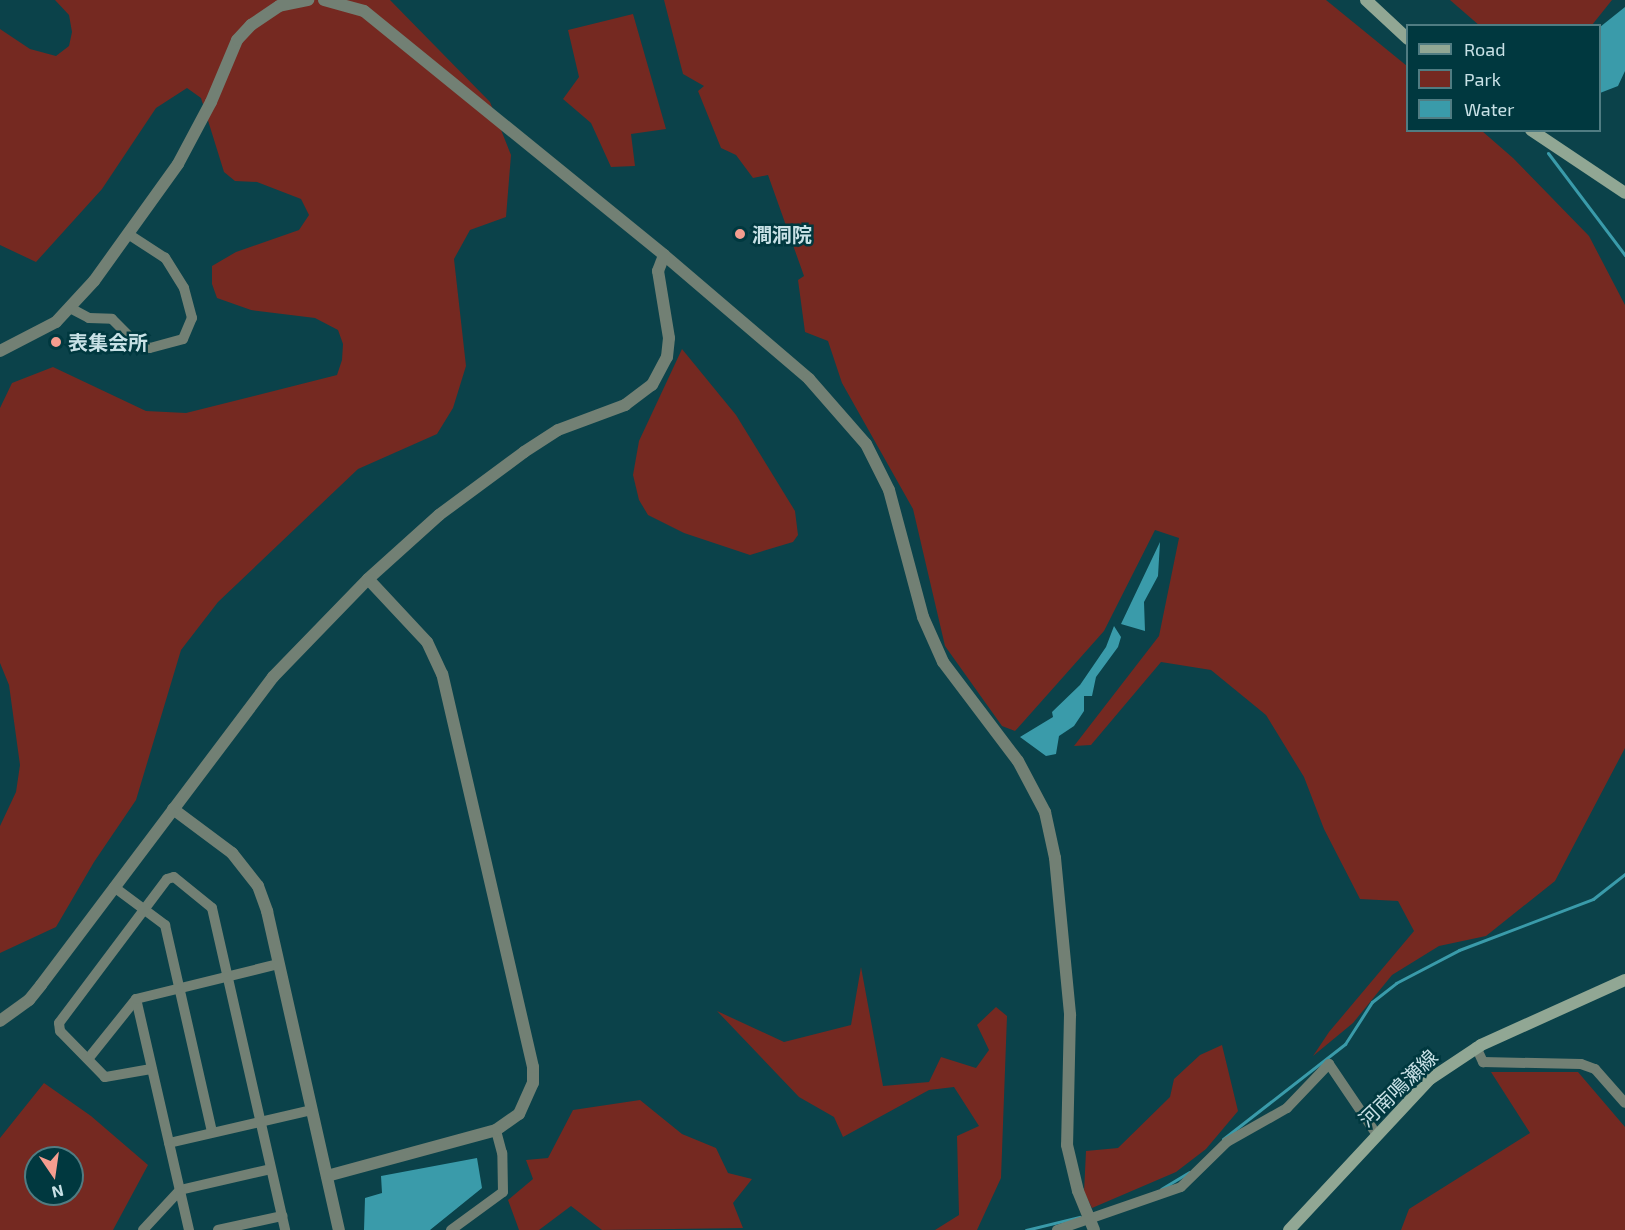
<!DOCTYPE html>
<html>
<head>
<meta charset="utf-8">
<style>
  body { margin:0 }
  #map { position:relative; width:1625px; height:1230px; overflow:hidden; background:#0b424a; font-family:"Exo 2","Noto Sans JP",sans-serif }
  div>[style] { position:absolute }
  .green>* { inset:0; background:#752921 }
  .water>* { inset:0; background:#3a9baa }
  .stream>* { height:3px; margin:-1.5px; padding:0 1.5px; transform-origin:1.5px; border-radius:1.5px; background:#3a9baa }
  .minor>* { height:10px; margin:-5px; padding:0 5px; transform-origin:5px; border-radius:5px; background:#728074 }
  .tertiary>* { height:12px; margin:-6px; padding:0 6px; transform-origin:6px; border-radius:6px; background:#728074 }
  .secondary>* { height:12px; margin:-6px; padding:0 6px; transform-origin:6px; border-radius:6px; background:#91a794 }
  .dots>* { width:16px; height:16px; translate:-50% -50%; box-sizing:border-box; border:3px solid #00383f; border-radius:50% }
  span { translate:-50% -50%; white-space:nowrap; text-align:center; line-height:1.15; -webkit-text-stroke:5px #00383f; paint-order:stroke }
  .poi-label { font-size:20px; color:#c8e1e6; font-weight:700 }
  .left { translate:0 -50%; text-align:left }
  .street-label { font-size:20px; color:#c8e1e6 }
  .legend { position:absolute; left:1406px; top:24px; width:195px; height:108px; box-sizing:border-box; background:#00383f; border:2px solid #507c82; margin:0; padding:8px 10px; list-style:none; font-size:18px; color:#c8e1e6 }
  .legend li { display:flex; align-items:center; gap:12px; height:30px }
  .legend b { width:30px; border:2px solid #507c82 }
  .north { position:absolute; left:24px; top:1146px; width:60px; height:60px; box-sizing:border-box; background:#00383f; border:2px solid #507c82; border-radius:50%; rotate:167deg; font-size:16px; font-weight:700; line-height:24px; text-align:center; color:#c8e1e6 }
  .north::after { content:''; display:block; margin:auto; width:21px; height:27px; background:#f59d8f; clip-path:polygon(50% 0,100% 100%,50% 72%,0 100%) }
</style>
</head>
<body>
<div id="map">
  <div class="green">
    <div style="clip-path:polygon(55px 0,390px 0,490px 102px,511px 155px,506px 217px,470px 230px,454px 259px,466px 366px,453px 408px,437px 434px,358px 469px,218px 602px,181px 650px,136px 800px,94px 862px,56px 927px,0 953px,0 826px,16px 792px,20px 765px,9px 685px,0 663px,0 408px,12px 383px,53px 367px,146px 411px,186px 413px,337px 375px,342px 360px,343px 344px,338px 330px,315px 318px,251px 310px,217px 298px,212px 284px,212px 266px,236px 252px,299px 230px,309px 215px,301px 199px,257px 182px,235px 181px,224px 172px,201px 98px,187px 88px,156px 108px,102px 189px,36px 262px,0 245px,0 29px,30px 49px,56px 56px,69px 46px,72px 32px,69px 15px)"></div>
    <div style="clip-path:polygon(664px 0,1326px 0,1407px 66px,1408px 130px,1482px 131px,1513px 158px,1589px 236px,1625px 305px,1625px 748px,1555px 881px,1486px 936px,1439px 946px,1392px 975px,1353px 1023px,1313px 1056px,1329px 1032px,1414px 931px,1398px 901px,1360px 899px,1324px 829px,1304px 777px,1266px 715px,1211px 670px,1161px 662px,1091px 745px,1074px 746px,1159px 636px,1179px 538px,1155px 530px,1104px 631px,1015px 731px,1002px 726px,945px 646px,913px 509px,842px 383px,828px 341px,805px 332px,798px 280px,804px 276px,768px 175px,753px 178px,736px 155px,721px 148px,698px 91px,704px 86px,683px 74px)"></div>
    <div style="clip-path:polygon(1450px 0,1612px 0,1592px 25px,1480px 26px)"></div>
    <div style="clip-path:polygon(633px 14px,666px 129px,631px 134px,635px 166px,611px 167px,591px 123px,563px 99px,579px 77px,568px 30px)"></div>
    <div style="clip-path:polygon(682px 349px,736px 415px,795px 511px,798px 535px,793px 542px,750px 555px,684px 533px,648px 515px,639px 500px,633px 475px,639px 441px)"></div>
    <div style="clip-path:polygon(861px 967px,883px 1086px,929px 1082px,941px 1057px,976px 1068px,989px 1050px,977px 1025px,996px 1007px,1007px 1016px,1001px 1178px,977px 1230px,935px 1230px,959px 1215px,957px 1136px,979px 1126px,954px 1087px,929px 1090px,843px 1137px,834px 1117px,799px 1097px,717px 1011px,784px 1042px,851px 1025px)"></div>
    <div style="clip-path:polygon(1222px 1045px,1238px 1111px,1206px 1149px,1176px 1172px,1092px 1208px,1084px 1192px,1086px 1151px,1118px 1148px,1170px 1097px,1174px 1079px,1200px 1055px)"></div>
    <div style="clip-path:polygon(1491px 1072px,1578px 1072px,1625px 1127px,1625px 1230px,1401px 1230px,1409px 1209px,1530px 1133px)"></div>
    <div style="clip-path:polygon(evenodd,44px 1083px,91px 1116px,148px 1165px,113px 1230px,0 1230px,0 1138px,44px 1083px,36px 1158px,72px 1158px,72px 1194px,36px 1194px,36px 1158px)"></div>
    <div style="clip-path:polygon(640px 1100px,682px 1134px,716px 1148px,728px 1173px,752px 1179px,733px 1203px,743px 1228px,602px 1230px,571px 1206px,539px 1230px,519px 1230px,508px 1200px,533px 1179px,526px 1160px,548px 1158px,573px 1110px)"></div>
  </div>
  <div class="water">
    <div style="clip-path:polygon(1625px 7px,1625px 71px,1618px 86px,1600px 93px,1600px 27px)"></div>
    <div style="clip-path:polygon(1160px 542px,1158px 576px,1144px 602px,1145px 631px,1121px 624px)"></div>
    <div style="clip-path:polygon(1114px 626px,1121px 637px,1118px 647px,1096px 677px,1092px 696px,1084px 696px,1084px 711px,1074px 726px,1059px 736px,1056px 754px,1046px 756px,1020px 737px,1053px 717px,1052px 712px,1080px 685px,1106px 647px)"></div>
    <div style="clip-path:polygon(477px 1158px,482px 1188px,430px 1230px,364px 1230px,365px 1198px,382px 1193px,381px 1176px)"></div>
  </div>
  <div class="stream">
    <div style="left:1548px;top:153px;width:128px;rotate:53deg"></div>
    <div style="left:1223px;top:1139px;width:155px;rotate:-37.9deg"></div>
    <div style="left:1345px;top:1044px;width:50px;rotate:-57.3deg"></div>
    <div style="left:1372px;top:1002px;width:31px;rotate:-38deg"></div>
    <div style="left:1396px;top:983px;width:71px;rotate:-27.6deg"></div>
    <div style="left:1459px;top:950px;width:143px;rotate:-20.8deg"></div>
    <div style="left:1593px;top:899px;width:41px;rotate:-38deg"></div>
    <div style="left:1161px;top:1189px;width:33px;rotate:-31deg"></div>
    <div style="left:1026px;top:1230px;width:55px;rotate:-13.8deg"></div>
  </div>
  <div class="minor">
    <div style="left:72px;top:309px;width:19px;rotate:28deg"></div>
    <div style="left:89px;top:318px;width:23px;rotate:2deg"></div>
    <div style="left:112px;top:319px;width:31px;rotate:45deg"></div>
    <div style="left:134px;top:341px;width:17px;rotate:24deg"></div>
    <div style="left:150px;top:348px;width:34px;rotate:-15deg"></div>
    <div style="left:183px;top:339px;width:23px;rotate:-67deg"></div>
    <div style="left:192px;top:318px;width:31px;rotate:-105deg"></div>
    <div style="left:184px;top:288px;width:36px;rotate:-122deg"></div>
    <div style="left:165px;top:258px;width:44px;rotate:-147deg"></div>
    <div style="left:114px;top:887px;width:64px;rotate:36.7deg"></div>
    <div style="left:165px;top:925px;width:212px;rotate:77.2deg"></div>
    <div style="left:1476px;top:1047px;width:17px;rotate:65deg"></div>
    <div style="left:1483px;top:1062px;width:98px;rotate:1.2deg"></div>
    <div style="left:1581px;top:1064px;width:15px;rotate:20deg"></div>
    <div style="left:1595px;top:1069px;width:45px;rotate:48.6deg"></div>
    <div style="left:88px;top:1059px;width:77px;rotate:-51.3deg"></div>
    <div style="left:151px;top:1069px;width:47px;rotate:170.1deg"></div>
    <div style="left:105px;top:1077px;width:64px;rotate:-134.4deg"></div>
    <div style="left:60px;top:1031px;width:8px;rotate:-97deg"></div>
    <div style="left:59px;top:1023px;width:180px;rotate:-53.1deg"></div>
    <div style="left:167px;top:879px;width:7px;rotate:-16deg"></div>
    <div style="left:174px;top:877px;width:49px;rotate:39.2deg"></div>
    <div style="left:212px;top:908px;width:330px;rotate:77.2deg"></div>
    <div style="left:169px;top:1143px;width:147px;rotate:-13deg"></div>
    <div style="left:143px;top:1230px;width:54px;rotate:-47.2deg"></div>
    <div style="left:180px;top:1190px;width:93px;rotate:-13deg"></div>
    <div style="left:189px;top:1230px;width:237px;rotate:-102.9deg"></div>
    <div style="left:136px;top:999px;width:147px;rotate:-13.8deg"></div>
    <div style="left:218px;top:1230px;width:66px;rotate:-12.3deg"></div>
    <div style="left:451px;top:1230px;width:64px;rotate:-36.2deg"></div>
    <div style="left:503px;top:1192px;width:39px;rotate:-91deg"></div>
    <div style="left:502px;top:1153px;width:24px;rotate:-105deg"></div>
    <div style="left:1057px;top:1230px;width:131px;rotate:-19.1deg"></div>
    <div style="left:1181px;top:1187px;width:64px;rotate:-44.4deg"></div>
    <div style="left:1227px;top:1142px;width:69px;rotate:-29.5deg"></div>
    <div style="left:1287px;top:1108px;width:61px;rotate:-46.3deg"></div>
    <div style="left:1329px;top:1064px;width:86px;rotate:55.9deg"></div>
  </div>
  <div class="tertiary">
    <div style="left:324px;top:0;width:41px;rotate:15.4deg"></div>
    <div style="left:364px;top:11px;width:387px;rotate:39.1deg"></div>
    <div style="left:664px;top:255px;width:191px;rotate:40.5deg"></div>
    <div style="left:809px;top:379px;width:86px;rotate:48.8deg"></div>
    <div style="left:866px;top:444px;width:51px;rotate:63.4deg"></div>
    <div style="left:889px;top:490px;width:131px;rotate:75deg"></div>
    <div style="left:923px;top:617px;width:49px;rotate:66deg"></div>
    <div style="left:943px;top:662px;width:124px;rotate:52.9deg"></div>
    <div style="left:1018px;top:761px;width:58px;rotate:62.1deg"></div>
    <div style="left:1045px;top:812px;width:47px;rotate:77.7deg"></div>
    <div style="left:1055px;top:858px;width:158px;rotate:84.5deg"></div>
    <div style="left:1070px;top:1015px;width:130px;rotate:91.3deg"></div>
    <div style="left:1067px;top:1145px;width:47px;rotate:76.6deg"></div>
    <div style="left:1078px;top:1191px;width:42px;rotate:67.7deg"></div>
    <div style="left:0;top:351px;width:63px;rotate:-27.4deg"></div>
    <div style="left:56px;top:322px;width:56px;rotate:-47.2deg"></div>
    <div style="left:94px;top:281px;width:144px;rotate:-54.3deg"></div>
    <div style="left:178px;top:164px;width:70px;rotate:-62deg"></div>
    <div style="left:211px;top:102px;width:67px;rotate:-67.2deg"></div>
    <div style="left:237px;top:40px;width:21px;rotate:-47deg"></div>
    <div style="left:251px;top:25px;width:34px;rotate:-34deg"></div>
    <div style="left:279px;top:6px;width:30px;rotate:-12deg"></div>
    <div style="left:173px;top:809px;width:74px;rotate:36.7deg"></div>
    <div style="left:232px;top:853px;width:42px;rotate:51.8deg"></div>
    <div style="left:258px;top:886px;width:27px;rotate:70deg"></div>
    <div style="left:267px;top:911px;width:327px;rotate:77.3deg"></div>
    <div style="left:0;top:1021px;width:36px;rotate:-36deg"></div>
    <div style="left:29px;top:1000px;width:19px;rotate:-51deg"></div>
    <div style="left:41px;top:985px;width:386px;rotate:-53deg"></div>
    <div style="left:273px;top:677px;width:136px;rotate:-45.9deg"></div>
    <div style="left:368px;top:579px;width:96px;rotate:-42deg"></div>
    <div style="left:439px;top:515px;width:106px;rotate:-36.5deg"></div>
    <div style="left:524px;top:452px;width:40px;rotate:-32.9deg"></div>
    <div style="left:558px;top:430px;width:72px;rotate:-20.5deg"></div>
    <div style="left:625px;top:405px;width:34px;rotate:-37deg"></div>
    <div style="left:652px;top:385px;width:32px;rotate:-62deg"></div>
    <div style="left:667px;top:357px;width:19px;rotate:-84deg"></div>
    <div style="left:669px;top:338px;width:68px;rotate:-99.3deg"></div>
    <div style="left:658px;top:271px;width:17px;rotate:-69deg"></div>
    <div style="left:327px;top:1176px;width:175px;rotate:-15.2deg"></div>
    <div style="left:496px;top:1130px;width:28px;rotate:-35deg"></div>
    <div style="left:519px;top:1114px;width:34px;rotate:-66deg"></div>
    <div style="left:533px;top:1083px;width:16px;rotate:-90deg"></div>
    <div style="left:533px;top:1067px;width:403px;rotate:-103deg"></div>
    <div style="left:442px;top:674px;width:35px;rotate:-115deg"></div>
    <div style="left:427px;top:642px;width:86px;rotate:-133.1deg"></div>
  </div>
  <div class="secondary">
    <div style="left:1366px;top:0;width:57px;rotate:42.9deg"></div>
    <div style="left:1531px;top:130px;width:113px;rotate:33.8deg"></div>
    <div style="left:1289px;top:1230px;width:207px;rotate:-47deg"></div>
    <div style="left:1430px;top:1079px;width:61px;rotate:-33.7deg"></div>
    <div style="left:1481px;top:1045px;width:158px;rotate:-24.3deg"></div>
  </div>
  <div class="dots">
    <div style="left:740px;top:234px;background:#f59d8f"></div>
    <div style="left:56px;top:342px;background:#f59d8f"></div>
  </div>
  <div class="poi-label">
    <span class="left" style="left:752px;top:234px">澗洞院</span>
    <span class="left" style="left:68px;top:342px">表集会所</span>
  </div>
  <div class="street-label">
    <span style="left:1398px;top:1088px;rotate:-44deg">河南鳴瀬線</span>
  </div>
  <ul class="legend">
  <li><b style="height:8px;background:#91a794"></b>Road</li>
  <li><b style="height:16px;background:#752921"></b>Park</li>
  <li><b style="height:16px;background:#3a9baa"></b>Water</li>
  </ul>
  <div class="north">N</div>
</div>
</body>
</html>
